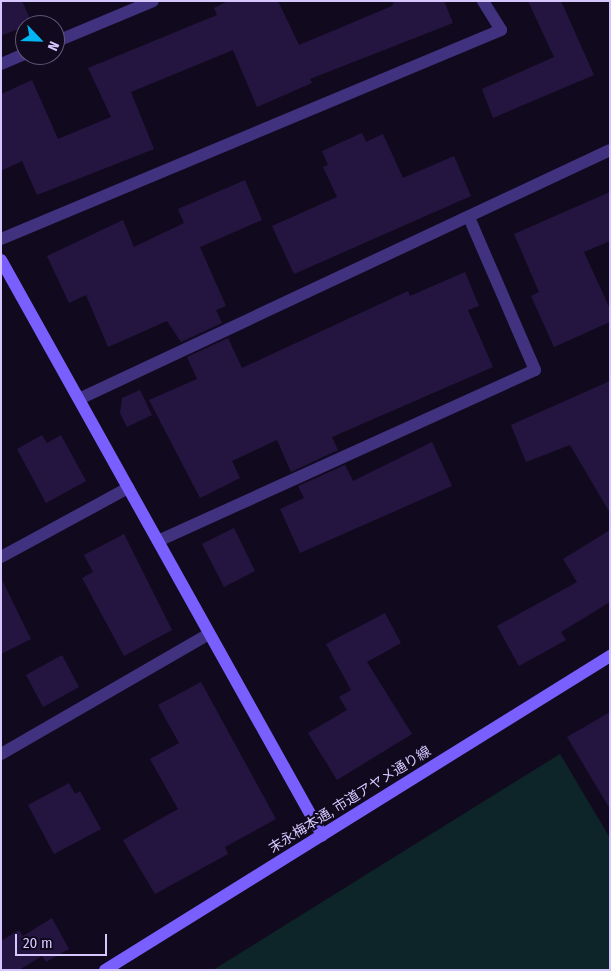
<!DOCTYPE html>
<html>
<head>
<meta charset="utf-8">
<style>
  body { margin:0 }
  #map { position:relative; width:611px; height:971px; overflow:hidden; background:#110a1e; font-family:"Fira Sans Condensed","Noto Sans JP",sans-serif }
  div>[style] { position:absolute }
  .green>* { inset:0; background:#0d2528 }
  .building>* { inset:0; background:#241540 }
  .street>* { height:12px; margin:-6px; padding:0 6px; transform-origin:6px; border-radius:6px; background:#413280 }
  .secondary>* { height:12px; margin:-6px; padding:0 6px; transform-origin:6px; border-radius:6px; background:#7a5fff }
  span { translate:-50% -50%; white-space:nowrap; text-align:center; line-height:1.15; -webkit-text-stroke:4px #110a1e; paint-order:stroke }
  .street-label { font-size:14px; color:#d6c8ff }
  .frame { position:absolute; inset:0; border:2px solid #d6c8ff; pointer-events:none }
  .north { position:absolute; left:15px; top:15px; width:50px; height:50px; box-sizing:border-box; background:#110a1e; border:1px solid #605678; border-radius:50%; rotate:114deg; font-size:14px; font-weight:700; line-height:20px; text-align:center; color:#d6c8ff }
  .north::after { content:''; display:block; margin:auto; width:18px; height:22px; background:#00b7f3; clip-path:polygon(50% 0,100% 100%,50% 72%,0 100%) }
  .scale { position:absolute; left:15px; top:934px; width:92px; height:22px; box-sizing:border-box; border:2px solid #d6c8ff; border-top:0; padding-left:6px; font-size:15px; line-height:18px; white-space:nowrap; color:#d6c8ff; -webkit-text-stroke:4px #110a1e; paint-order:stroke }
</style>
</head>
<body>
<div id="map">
  <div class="green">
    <div style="clip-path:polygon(560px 754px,610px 838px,610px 970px,213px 970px)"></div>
  </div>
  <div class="building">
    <div style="clip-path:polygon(1px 1px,22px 1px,32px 23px,1px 36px)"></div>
    <div style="clip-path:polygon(228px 1px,278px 1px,299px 45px,392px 6px,394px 1px,444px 1px,453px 23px,310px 79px,312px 83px,257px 107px,233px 50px,131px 92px,154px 149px,37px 195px,22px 161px,1px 171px,1px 94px,32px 80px,58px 139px,111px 117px,88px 68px,217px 15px,214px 8px)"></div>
    <div style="clip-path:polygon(528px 1px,561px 1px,594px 75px,493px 118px,482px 89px,554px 57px)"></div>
    <div style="clip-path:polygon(362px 133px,366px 142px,383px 134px,403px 178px,454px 156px,471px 196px,294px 274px,272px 226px,337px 197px,323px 167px,328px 165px,322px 151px)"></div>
    <div style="clip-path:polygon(245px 180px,262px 220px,200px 247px,226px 306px,216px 310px,222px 323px,181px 342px,167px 321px,108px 347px,86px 295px,69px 303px,47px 256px,123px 220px,134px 247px,184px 223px,178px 209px)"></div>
    <div style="clip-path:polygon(610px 192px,610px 241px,584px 252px,610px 309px,610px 322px,554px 347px,531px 296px,539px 292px,514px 234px)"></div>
    <div style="clip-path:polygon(465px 272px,479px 306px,468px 310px,493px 367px,332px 437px,338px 450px,291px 472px,277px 440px,232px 461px,240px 478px,200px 498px,149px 400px,197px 379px,187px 357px,228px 338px,242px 368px,408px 291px,410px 296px)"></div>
    <div style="clip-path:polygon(610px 381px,610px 513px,570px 445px,526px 462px,511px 425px)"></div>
    <div style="clip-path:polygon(140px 390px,152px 415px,127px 427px,120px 413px,122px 398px)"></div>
    <div style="clip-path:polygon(42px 435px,47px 443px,61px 435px,86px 481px,46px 503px,17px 449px)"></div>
    <div style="clip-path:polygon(432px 442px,452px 486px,300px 553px,280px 509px,304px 498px,298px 486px,345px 465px,353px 481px)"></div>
    <div style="clip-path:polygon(234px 528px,255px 571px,224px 587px,202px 544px)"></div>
    <div style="clip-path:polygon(610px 530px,610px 602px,561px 632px,566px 640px,519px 666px,497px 626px,577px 582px,563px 559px)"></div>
    <div style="clip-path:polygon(124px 534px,172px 630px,124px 656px,82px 578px,93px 572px,84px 555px)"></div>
    <div style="clip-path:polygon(1px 578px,31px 639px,1px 654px)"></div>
    <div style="clip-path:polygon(385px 613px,401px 643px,367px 662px,412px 734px,337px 780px,308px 733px,347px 710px,339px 697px,351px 690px,326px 644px)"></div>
    <div style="clip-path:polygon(62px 655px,79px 687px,43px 707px,26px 675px)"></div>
    <div style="clip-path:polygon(201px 682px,276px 819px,225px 847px,228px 854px,155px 894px,123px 840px,178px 809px,150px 759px,179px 743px,158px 705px)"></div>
    <div style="clip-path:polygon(610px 712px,610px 809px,567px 737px)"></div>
    <div style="clip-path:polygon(69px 783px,75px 794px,80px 791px,101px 829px,54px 854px,28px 805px)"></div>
    <div style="clip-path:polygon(52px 918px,69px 949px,46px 962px,42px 956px,19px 970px,1px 970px,1px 941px,19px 930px,23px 936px)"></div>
  </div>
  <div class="street">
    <div style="left:55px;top:42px;width:106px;rotate:-22.7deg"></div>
    <div style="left:1px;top:64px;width:26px;rotate:-23deg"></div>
    <div style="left:1px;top:239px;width:542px;rotate:-22.68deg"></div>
    <div style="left:501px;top:30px;width:34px;rotate:-122deg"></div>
    <div style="left:79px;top:399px;width:586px;rotate:-25.12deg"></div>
    <div style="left:158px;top:541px;width:414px;rotate:-24.4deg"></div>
    <div style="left:535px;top:370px;width:163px;rotate:-113.4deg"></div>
    <div style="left:1px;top:557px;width:145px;rotate:-28.5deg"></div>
    <div style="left:1px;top:754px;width:240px;rotate:-30deg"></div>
  </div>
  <div class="secondary">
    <div style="left:1px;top:260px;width:659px;rotate:60.83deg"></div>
    <div style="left:105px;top:970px;width:595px;rotate:-31.87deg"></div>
  </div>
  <div class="street-label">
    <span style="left:350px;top:800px;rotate:-32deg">末永梅本通, 市道アヤメ通り線</span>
  </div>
  <div class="frame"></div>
  <div class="north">N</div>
  <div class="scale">20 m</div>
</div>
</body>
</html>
